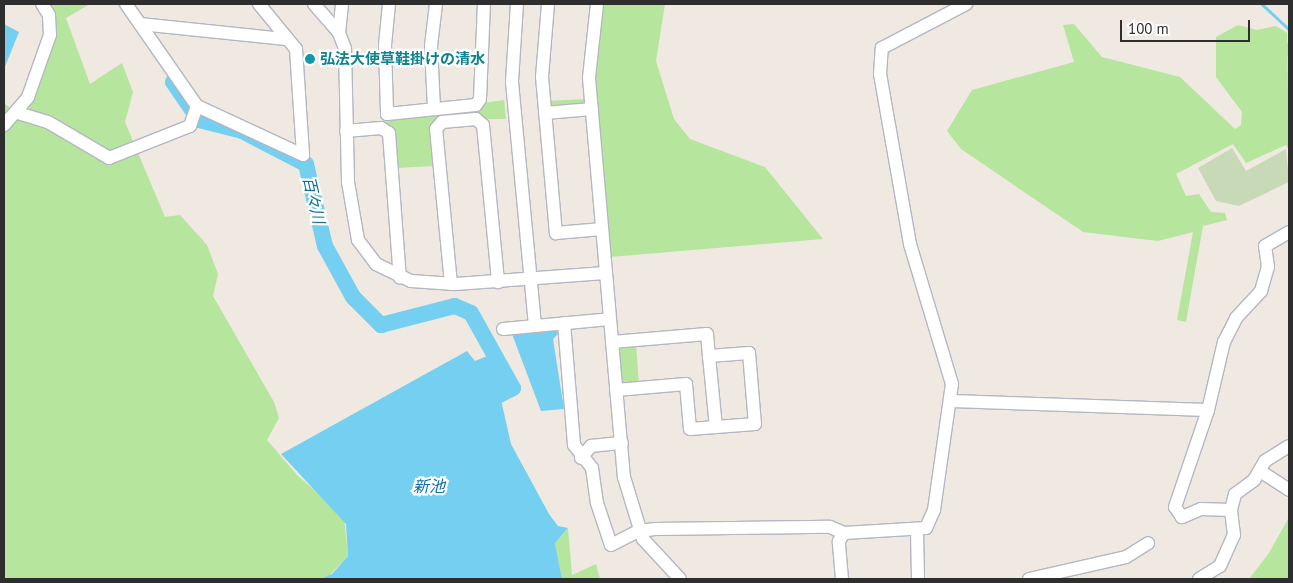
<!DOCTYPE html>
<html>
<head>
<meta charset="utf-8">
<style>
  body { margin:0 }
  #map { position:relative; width:1293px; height:583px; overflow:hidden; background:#efe9e1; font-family:"PT Sans","Noto Sans JP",sans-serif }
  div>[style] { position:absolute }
  .green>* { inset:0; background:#b6e59e }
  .cemetery>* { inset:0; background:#c8d9b8 }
  .water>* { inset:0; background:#75cff0 }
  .stream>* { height:2.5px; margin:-1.25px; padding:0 1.25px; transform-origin:1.25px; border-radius:1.25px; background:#75cff0 }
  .river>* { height:16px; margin:-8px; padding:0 8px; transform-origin:8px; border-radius:8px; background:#75cff0 }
  .roads { filter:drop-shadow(1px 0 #b4b7c1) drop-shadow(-1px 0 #b4b7c1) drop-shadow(0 1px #b4b7c1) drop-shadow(0 -1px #b4b7c1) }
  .minor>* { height:12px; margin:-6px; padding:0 6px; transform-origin:6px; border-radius:6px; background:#fff }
  .dots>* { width:14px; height:14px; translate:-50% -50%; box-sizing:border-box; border:2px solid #fff; border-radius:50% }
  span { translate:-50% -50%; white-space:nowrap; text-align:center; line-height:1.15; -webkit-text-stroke:4.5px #fff; paint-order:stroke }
  .culture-label { font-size:15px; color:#0d838f; font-weight:700 }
  .left { translate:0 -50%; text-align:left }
  .water-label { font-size:16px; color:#0d6fa3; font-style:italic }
  .frame { position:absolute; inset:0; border:5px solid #2e2e2e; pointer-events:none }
  .scale { position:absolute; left:1120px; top:20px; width:130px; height:22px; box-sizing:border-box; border:2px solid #2e2e2e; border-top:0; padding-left:6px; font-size:15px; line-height:18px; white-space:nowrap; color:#2e2e2e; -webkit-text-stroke:4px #fff; paint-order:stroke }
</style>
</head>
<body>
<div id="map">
  <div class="green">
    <div style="clip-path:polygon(42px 4px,90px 4px,66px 18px,90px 84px,122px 63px,133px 92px,125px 122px,165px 217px,180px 215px,207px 245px,218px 274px,213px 296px,274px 402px,279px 418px,267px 440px,297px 475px,344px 516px,348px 556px,326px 579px,4px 579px,4px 103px,25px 120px,57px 29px,52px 13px)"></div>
    <div style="clip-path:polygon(603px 4px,665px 4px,656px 61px,674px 119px,690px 139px,765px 167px,823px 239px,598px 258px,587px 106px,548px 110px,547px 101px,587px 99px,584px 54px)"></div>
    <div style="clip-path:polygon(1074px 24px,1102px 57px,1180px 77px,1235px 129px,1241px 125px,1242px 112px,1216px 77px,1216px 37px,1238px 25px,1257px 30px,1276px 26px,1287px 33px,1289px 150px,1286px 145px,1246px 163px,1233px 144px,1176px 174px,1186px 196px,1199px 194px,1211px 212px,1225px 213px,1227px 220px,1203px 226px,1186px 322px,1177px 320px,1193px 232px,1158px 241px,1083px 232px,961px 149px,947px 131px,972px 90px,1074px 62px,1063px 25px)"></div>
    <div style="clip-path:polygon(504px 100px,506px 119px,439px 119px,435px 166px,396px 168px,384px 118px)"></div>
    <div style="clip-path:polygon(636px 344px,639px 385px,623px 386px,616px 350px)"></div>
    <div style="clip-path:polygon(1289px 517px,1289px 579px,1249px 579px,1269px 553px)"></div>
    <div style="clip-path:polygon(568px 528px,572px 575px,596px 564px,600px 579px,562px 579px,555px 543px)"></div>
  </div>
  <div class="cemetery">
    <div style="clip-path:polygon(1232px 148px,1246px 171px,1286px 149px,1289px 182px,1239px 206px,1216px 201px,1198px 168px)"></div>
  </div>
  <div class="water">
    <div style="clip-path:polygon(4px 24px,19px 32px,4px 69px)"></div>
    <div style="clip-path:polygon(553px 329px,559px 333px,553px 339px,564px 409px,541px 411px,512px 334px)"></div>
    <div style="clip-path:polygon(467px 351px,475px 361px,487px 356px,511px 394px,501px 400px,511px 444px,549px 514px,558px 526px,568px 528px,555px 543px,562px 579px,321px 579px,332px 574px,348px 556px,346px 524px,281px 454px)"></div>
  </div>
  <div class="stream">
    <div style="left:1262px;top:4px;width:37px;rotate:43deg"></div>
    <div style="left:1289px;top:44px;width:10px;rotate:90deg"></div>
  </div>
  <div class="river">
    <div style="left:173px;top:82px;width:46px;rotate:55.6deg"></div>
    <div style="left:199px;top:120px;width:44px;rotate:14.3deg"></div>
    <div style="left:242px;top:131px;width:72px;rotate:27.3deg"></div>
    <div style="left:306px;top:164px;width:84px;rotate:77deg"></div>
    <div style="left:325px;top:246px;width:58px;rotate:61.2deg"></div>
    <div style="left:353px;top:297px;width:40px;rotate:45deg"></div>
    <div style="left:381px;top:325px;width:76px;rotate:-14.4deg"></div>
    <div style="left:455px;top:306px;width:17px;rotate:24deg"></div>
    <div style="left:471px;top:313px;width:86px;rotate:60.8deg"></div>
    <div style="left:513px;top:388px;width:27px;rotate:153deg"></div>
  </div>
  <div class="roads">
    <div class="minor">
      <div style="left:126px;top:4px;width:124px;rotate:55.2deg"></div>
      <div style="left:197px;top:106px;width:117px;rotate:24.8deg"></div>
      <div style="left:259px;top:4px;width:58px;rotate:50.6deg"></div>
      <div style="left:296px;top:49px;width:106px;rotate:86.2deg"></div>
      <div style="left:314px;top:4px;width:38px;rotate:49deg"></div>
      <div style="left:339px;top:33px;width:17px;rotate:69deg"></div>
      <div style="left:345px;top:49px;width:133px;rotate:88.7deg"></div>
      <div style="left:348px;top:182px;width:59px;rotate:80.2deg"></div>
      <div style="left:358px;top:240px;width:30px;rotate:53deg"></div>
      <div style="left:376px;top:264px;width:39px;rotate:26deg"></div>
      <div style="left:411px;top:281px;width:44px;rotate:3.9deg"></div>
      <div style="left:455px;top:284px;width:151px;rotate:-4.2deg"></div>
      <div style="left:389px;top:4px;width:41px;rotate:95.6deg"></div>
      <div style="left:385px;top:45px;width:69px;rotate:88.3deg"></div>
      <div style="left:387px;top:114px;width:89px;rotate:-5.8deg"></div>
      <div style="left:476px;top:105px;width:7px;rotate:-56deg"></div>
      <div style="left:480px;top:99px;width:95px;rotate:-87.6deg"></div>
      <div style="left:517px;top:4px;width:78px;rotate:93.7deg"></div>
      <div style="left:512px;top:82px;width:245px;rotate:84.6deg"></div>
      <div style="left:548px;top:4px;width:73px;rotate:94.7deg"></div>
      <div style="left:542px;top:77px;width:157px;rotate:84.9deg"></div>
      <div style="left:556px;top:233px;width:46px;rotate:-5deg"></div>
      <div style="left:597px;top:4px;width:74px;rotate:96.2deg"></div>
      <div style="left:589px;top:78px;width:401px;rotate:85deg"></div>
      <div style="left:624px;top:477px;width:65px;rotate:73deg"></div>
      <div style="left:643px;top:539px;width:54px;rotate:47.2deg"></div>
      <div style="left:140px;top:24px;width:147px;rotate:5.9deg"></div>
      <div style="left:339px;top:33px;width:29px;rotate:-84deg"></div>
      <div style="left:434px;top:109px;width:63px;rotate:-92.7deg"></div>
      <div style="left:431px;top:46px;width:42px;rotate:-83.2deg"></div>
      <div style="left:18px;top:113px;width:31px;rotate:17deg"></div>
      <div style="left:48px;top:122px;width:71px;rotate:30.5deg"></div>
      <div style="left:109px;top:158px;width:87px;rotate:-21.6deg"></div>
      <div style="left:190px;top:126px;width:21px;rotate:-71deg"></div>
      <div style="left:545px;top:113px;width:47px;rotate:-4.9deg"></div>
      <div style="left:4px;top:125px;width:37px;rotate:-49deg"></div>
      <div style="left:28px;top:97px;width:66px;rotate:-70.5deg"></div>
      <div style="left:50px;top:35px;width:20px;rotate:-93deg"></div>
      <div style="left:49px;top:15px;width:13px;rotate:-122deg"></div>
      <div style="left:346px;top:131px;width:35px;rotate:-5deg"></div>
      <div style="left:381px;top:128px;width:9px;rotate:32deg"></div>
      <div style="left:389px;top:133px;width:145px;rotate:85.7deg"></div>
      <div style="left:451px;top:284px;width:156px;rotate:-95.5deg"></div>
      <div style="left:436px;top:129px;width:9px;rotate:-49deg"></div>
      <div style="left:442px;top:122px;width:34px;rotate:-5deg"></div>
      <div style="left:476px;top:119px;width:9px;rotate:41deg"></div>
      <div style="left:483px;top:125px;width:158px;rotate:84.5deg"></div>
      <div style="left:564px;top:323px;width:122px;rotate:85.3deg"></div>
      <div style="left:574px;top:445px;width:29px;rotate:52deg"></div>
      <div style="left:592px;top:468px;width:35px;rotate:82deg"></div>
      <div style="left:597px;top:503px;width:44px;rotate:71.6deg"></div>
      <div style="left:611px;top:545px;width:31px;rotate:-27deg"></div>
      <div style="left:639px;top:531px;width:16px;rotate:-7deg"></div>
      <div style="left:655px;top:529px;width:175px;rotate:-0.7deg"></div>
      <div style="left:830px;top:527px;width:15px;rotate:23deg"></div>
      <div style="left:844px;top:533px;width:82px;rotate:-3.5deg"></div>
      <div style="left:926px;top:528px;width:20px;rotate:-66deg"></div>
      <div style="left:934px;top:510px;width:127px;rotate:-81.9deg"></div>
      <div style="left:952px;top:384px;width:146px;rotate:-106.7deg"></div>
      <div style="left:910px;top:244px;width:173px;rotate:-100deg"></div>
      <div style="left:880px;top:74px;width:26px;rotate:-86deg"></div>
      <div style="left:882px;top:48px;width:95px;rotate:-27.6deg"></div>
      <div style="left:503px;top:329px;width:107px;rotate:-5.3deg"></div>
      <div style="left:612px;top:342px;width:95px;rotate:-4.8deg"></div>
      <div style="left:707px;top:334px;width:22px;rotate:85deg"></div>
      <div style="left:709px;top:356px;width:40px;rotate:-4.3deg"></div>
      <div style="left:749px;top:353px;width:71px;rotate:85.2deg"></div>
      <div style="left:755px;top:424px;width:65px;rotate:175.6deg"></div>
      <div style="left:690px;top:429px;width:45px;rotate:-95.1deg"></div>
      <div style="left:686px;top:384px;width:70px;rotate:175.1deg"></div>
      <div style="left:709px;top:356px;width:71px;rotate:84.4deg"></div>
      <div style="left:951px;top:401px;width:257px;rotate:2deg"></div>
      <div style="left:581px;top:458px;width:16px;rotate:-50deg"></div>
      <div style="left:591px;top:446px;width:31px;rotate:-6deg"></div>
      <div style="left:1260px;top:471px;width:35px;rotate:33deg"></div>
      <div style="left:1231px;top:510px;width:30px;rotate:-178deg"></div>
      <div style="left:1201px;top:509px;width:21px;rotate:157deg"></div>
      <div style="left:1182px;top:517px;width:12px;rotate:-125deg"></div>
      <div style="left:1175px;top:507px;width:102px;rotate:-71.2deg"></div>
      <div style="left:1208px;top:410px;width:70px;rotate:-76.8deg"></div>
      <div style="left:1224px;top:342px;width:27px;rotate:-63deg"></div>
      <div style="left:1236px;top:318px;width:37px;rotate:-47deg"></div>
      <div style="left:1261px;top:291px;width:25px;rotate:-74deg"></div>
      <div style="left:1268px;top:267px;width:21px;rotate:-98deg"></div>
      <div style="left:1265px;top:246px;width:28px;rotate:-30deg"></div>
      <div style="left:917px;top:531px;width:48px;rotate:88.8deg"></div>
      <div style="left:842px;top:579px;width:38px;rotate:-95deg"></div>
      <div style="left:839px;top:541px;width:9px;rotate:-58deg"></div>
      <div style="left:1029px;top:579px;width:99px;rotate:-12.8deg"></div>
      <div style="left:1126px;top:557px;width:26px;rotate:-32deg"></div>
      <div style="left:1199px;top:579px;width:25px;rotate:-32deg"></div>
      <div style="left:1220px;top:566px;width:34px;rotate:-66deg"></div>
      <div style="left:1234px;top:535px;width:25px;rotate:-97deg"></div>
      <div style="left:1231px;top:510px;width:16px;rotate:-76deg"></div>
      <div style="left:1235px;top:494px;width:24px;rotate:-36deg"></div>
      <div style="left:1254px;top:480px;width:22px;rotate:-60deg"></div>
      <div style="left:1265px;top:461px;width:28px;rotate:-32deg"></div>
    </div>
  </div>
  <div class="dots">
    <div style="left:310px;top:59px;background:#0f9aa8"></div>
  </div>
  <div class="culture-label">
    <span class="left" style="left:320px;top:59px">弘法大使草鞋掛けの清水</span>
  </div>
  <div class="water-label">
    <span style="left:314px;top:200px;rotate:77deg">百々川</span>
    <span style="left:429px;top:486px">新池</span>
  </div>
  <div class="frame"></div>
  <div class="scale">100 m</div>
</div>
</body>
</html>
